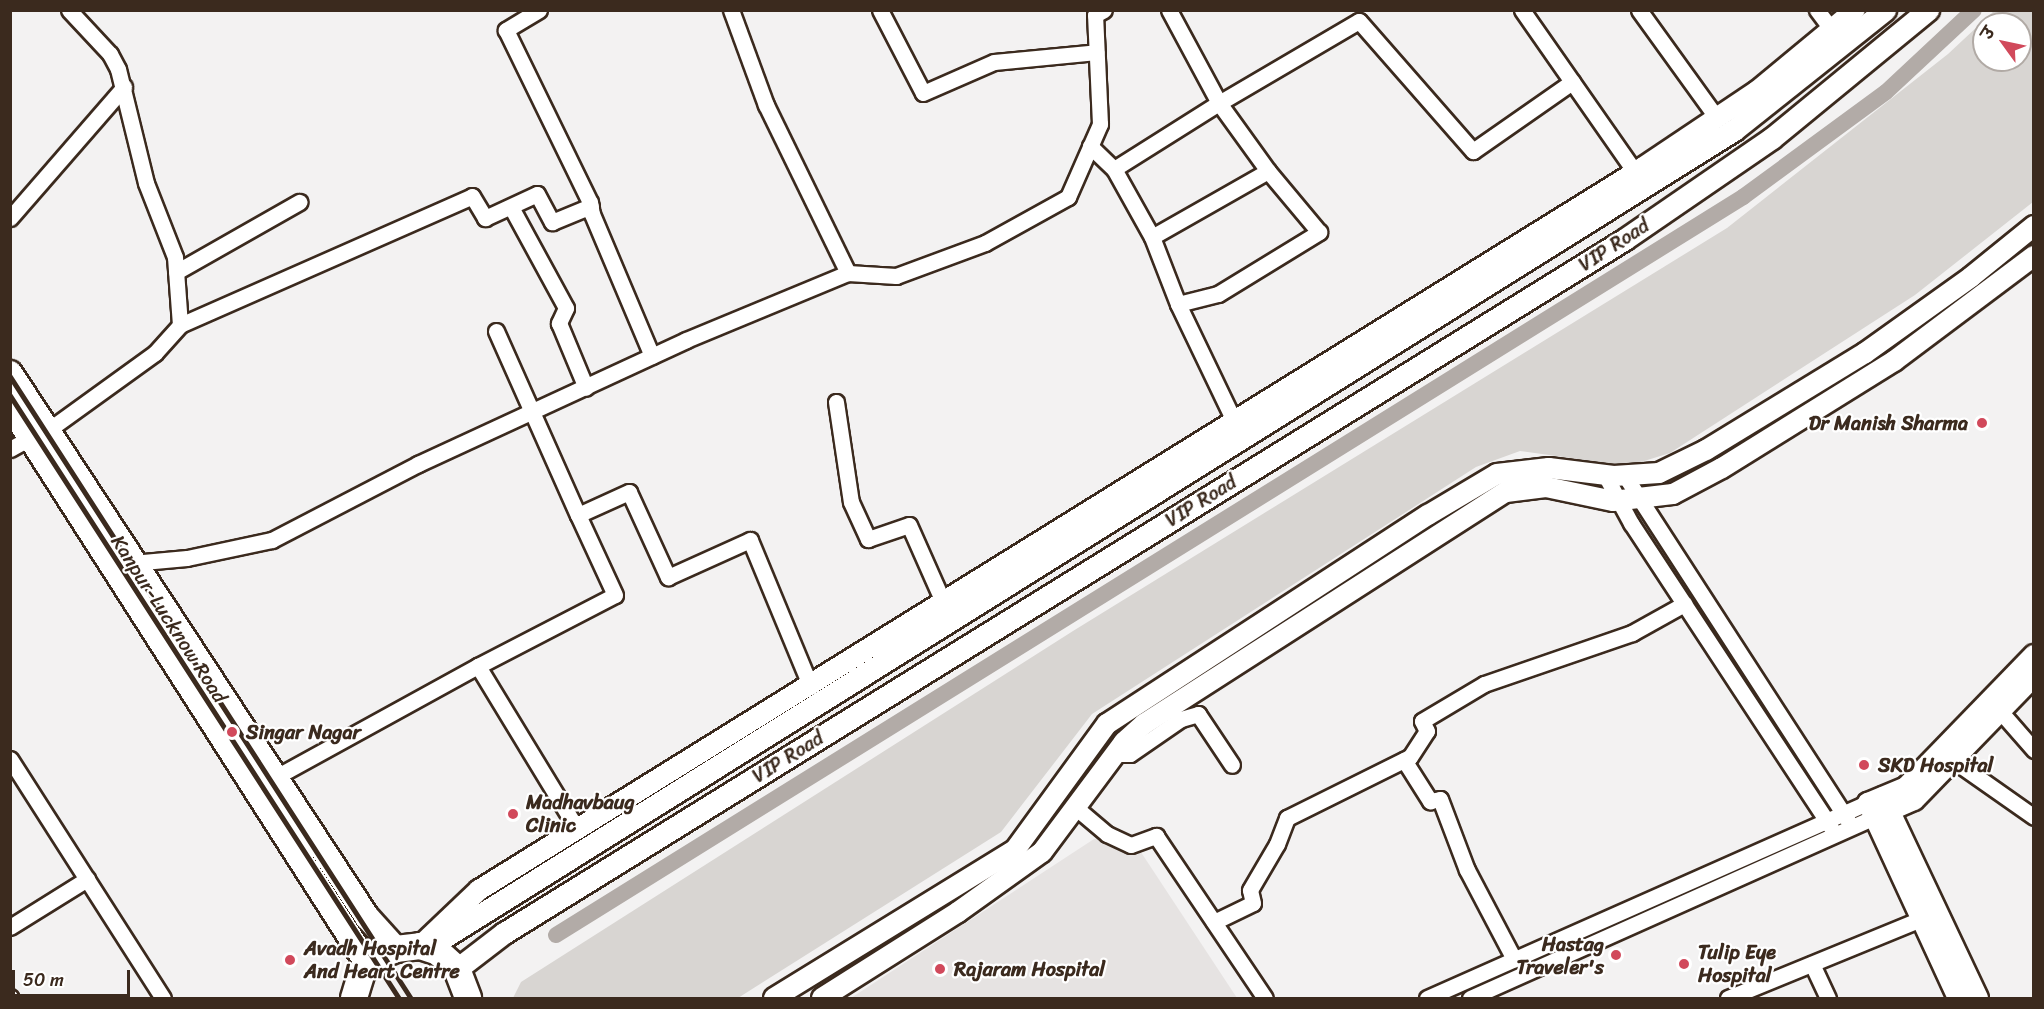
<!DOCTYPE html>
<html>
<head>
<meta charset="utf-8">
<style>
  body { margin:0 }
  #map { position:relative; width:2044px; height:1009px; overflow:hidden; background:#f3f2f2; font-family:Sriracha,"Playpen Sans Deva",sans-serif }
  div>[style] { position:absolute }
  .built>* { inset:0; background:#e6e3e2 }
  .green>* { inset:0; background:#d8d5d2 }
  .canal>* { height:16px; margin:-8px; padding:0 8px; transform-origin:8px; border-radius:8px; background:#b2aba7 }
  .roads { filter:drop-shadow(2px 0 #3b2a1e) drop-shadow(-2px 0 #3b2a1e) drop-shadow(0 2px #3b2a1e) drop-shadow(0 -2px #3b2a1e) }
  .minor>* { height:15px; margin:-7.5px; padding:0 7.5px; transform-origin:7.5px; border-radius:7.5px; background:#fff }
  .tertiary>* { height:20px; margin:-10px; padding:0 10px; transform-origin:10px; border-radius:10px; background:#fff }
  .secondary>* { height:21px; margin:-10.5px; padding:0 10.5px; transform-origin:10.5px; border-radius:10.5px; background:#fff }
  .primary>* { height:24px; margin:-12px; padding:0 12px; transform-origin:12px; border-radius:12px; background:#fff }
  .trunk>* { height:26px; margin:-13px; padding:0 13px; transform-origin:13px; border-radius:13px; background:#fff }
  .rail>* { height:4.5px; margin:-2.25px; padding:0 2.25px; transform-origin:2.25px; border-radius:2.25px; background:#3b2a1e }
  .dots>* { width:16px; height:16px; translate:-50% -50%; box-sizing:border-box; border:3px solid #fff; border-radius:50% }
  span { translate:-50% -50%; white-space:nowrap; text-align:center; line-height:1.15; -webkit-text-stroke:4.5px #fff; paint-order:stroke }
  .street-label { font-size:20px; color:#3b2a1e }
  .poi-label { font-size:20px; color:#3b2a1e; font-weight:700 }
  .right { translate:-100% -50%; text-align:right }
  .left { translate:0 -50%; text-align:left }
  .frame { position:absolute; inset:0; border:12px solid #3b2a1e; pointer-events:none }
  .north { position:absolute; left:1972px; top:12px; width:60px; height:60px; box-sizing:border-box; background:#fff; border:2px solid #b1aaa5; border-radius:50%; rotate:303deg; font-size:16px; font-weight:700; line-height:24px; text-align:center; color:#3b2a1e }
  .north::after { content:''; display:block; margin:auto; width:21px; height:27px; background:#d1495b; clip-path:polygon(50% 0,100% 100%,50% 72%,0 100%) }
  .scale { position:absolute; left:12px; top:970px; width:118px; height:27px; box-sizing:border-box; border:3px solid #3b2a1e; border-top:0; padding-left:8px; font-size:18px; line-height:21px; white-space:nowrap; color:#3b2a1e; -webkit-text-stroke:4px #fff; paint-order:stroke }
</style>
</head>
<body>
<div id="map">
  <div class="built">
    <div style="clip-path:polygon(1129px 834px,1237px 998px,851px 998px,1094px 839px)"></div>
  </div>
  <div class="green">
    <div style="clip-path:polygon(evenodd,1994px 11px,2033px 11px,2033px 202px,1915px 295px,1670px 453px,1628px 466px,1520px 451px,1476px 467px,1092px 714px,1001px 832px,738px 998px,513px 998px,521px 982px,1073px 631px,1727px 228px,1948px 54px,1994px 11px,1984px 24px,2020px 24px,2020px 60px,1984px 60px,1984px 24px)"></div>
  </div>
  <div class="canal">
    <div style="left:556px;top:935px;width:1398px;rotate:-31.87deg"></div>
    <div style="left:1743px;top:197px;width:177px;rotate:-36.3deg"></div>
    <div style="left:1886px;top:92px;width:120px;rotate:-43deg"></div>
  </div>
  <div class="roads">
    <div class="minor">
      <div style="left:539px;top:10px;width:39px;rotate:149deg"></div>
      <div style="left:506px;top:30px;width:191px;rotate:64deg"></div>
      <div style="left:590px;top:202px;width:12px;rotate:81deg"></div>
      <div style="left:592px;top:214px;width:154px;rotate:67.1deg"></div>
      <div style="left:880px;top:10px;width:93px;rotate:62.6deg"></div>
      <div style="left:923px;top:93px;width:77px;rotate:-23.6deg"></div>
      <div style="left:994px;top:62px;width:103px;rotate:-5.5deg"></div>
      <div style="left:1169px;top:10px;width:106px;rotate:61.7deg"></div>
      <div style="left:1219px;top:103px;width:162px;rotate:-30.4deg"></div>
      <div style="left:1359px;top:21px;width:173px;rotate:48.8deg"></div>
      <div style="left:1473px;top:151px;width:121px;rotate:-34.9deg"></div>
      <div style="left:1522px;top:10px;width:198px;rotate:55.1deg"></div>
      <div style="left:1639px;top:10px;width:133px;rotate:54.2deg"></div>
      <div style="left:1817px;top:10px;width:25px;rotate:53deg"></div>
      <div style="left:1090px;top:146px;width:33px;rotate:44deg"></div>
      <div style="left:1114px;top:169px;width:124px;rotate:-32.2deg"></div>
      <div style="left:1219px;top:103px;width:84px;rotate:54.2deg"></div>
      <div style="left:1268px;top:171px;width:133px;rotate:150.4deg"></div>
      <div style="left:1152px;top:237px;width:78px;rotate:-119.2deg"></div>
      <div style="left:511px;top:207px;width:115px;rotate:61.4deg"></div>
      <div style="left:566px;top:308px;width:17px;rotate:115deg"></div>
      <div style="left:559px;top:323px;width:70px;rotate:67.4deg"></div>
      <div style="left:10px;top:218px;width:174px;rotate:-49deg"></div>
      <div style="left:1152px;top:237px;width:72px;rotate:68.8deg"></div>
      <div style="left:1178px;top:304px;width:132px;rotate:64.4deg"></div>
      <div style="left:176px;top:272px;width:142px;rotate:-29.6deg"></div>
      <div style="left:848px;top:273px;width:48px;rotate:3.6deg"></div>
      <div style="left:896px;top:276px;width:95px;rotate:-20.3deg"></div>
      <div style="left:985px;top:243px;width:95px;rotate:-29deg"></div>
      <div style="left:1068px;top:197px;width:80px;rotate:-66.3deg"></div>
      <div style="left:1100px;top:124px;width:109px;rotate:-92.6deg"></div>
      <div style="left:1095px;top:15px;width:10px;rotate:-29deg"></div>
      <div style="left:1178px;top:304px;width:41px;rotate:-14deg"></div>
      <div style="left:1218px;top:294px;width:119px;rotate:-31.5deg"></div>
      <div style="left:1319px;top:232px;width:80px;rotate:-129.9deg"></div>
      <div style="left:180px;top:325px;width:319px;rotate:-23.8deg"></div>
      <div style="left:472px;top:196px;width:26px;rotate:59deg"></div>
      <div style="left:485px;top:218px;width:57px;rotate:-24.8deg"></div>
      <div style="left:537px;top:194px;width:32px;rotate:62deg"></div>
      <div style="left:552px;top:222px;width:42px;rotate:-22.3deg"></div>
      <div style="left:496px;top:331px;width:201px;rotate:66deg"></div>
      <div style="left:578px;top:515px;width:56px;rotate:-24.3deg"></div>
      <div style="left:629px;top:492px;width:94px;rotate:65.4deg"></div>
      <div style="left:668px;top:577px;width:90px;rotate:-24.3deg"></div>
      <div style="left:750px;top:540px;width:159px;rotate:67.5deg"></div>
      <div style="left:836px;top:402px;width:101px;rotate:81.5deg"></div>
      <div style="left:851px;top:502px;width:41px;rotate:65.3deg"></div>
      <div style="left:868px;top:539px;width:43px;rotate:-18.9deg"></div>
      <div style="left:909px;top:525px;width:86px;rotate:66.1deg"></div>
      <div style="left:47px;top:431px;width:133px;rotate:-35.8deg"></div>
      <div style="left:155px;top:353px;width:38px;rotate:-48deg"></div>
      <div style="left:180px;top:325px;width:68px;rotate:-94.2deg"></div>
      <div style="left:175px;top:257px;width:79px;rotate:-111.4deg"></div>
      <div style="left:146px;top:183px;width:117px;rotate:-103.8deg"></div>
      <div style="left:118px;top:69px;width:17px;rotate:-118deg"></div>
      <div style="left:110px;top:54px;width:60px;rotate:-133deg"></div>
      <div style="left:10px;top:449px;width:23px;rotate:-29deg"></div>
      <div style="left:1605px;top:475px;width:55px;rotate:61.6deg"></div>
      <div style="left:1631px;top:523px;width:364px;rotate:56.7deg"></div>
      <div style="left:1625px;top:476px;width:411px;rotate:57.1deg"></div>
      <div style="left:132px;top:563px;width:55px;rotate:-5.2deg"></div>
      <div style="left:187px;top:558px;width:87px;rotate:-12deg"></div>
      <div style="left:272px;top:540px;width:165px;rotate:-27.5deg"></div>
      <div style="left:418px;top:464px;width:295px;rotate:-24.8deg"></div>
      <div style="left:686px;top:340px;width:175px;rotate:-22.5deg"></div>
      <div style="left:848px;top:273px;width:187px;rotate:-116deg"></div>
      <div style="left:766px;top:105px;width:101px;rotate:-110.2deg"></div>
      <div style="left:2000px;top:711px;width:52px;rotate:48.9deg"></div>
      <div style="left:1116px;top:754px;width:14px"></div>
      <div style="left:1130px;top:754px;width:62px;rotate:-34.5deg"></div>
      <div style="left:1181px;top:719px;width:18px;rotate:-16deg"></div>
      <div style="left:1198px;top:714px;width:61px;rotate:56.3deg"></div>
      <div style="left:10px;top:759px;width:284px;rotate:57.4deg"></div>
      <div style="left:1404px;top:760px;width:49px;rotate:57.6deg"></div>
      <div style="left:1430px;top:801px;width:10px;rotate:-11deg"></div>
      <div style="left:1440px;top:799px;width:76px;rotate:69.2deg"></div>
      <div style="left:1467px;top:870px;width:101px;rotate:62.2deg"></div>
      <div style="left:1953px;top:760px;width:99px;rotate:35.1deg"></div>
      <div style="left:274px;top:778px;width:233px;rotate:-28.8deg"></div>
      <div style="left:1075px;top:807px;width:42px;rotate:40.2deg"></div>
      <div style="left:1107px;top:834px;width:26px;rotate:25deg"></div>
      <div style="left:1131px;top:845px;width:27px;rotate:-20deg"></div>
      <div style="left:1156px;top:836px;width:195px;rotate:56.1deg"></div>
      <div style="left:577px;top:829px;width:191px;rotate:-121.3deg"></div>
      <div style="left:478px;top:666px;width:154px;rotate:-27.4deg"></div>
      <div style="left:615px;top:595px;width:88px;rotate:-114.8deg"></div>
      <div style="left:1214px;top:922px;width:43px;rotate:-26deg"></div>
      <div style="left:1253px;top:903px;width:13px;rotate:-103deg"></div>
      <div style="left:1250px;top:890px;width:53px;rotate:-59.6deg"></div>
      <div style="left:1277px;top:844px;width:28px;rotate:-69deg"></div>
      <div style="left:1287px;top:818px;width:137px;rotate:-26.4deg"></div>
      <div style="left:1410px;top:757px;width:31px;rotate:-57deg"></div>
      <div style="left:1427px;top:731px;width:11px;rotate:-117deg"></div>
      <div style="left:1422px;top:721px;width:72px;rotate:-30.8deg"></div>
      <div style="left:1484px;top:684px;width:157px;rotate:-19deg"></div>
      <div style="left:1632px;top:633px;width:60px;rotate:-29.1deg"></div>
      <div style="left:10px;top:927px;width:91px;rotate:-31.9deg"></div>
      <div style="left:1812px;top:964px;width:38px;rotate:65deg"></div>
      <div style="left:10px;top:997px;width:1px;rotate:45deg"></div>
      <div style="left:1427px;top:998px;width:482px;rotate:-23.9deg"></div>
      <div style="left:1470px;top:998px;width:444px;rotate:-24.1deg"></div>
      <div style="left:1728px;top:998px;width:209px;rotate:-22.3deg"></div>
    </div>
    <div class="tertiary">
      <div style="left:1883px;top:797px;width:222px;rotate:64.7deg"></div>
      <div style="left:1877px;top:816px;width:40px;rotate:-23.4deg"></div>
      <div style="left:1914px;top:800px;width:173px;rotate:-45.9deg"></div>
      <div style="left:420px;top:946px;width:81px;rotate:-43.5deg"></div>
      <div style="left:479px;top:890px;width:1369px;rotate:-31.83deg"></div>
      <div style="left:1642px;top:168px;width:138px;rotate:-33.8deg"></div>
      <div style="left:1757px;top:91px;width:127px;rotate:-39.6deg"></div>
      <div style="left:774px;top:998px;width:283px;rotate:-31.6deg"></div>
      <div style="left:1015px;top:850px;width:156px;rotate:-53.9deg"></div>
      <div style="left:1107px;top:724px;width:383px;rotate:-33.1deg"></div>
      <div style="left:1428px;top:515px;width:80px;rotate:-30.7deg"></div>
      <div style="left:1497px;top:474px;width:52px;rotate:-6.6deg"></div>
      <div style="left:1549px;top:468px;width:65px;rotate:7deg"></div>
      <div style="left:1614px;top:476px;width:45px;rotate:-3.8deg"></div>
      <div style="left:1659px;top:473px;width:52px;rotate:-26.1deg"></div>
      <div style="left:1706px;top:450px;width:186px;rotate:-31.4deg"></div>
      <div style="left:1865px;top:353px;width:130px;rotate:-35.6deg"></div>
      <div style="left:1971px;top:277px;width:81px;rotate:-39deg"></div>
      <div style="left:822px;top:998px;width:161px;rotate:-32.3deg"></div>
      <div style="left:958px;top:912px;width:103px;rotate:-35.5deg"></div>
      <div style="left:1042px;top:852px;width:137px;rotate:-53.3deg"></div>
      <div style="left:1124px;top:742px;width:27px;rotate:-42deg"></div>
      <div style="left:1144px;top:724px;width:430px;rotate:-32.7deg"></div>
      <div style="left:1506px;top:492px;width:40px;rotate:-7.1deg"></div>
      <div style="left:1546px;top:487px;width:68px;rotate:11.8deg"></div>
      <div style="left:1613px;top:501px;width:60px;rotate:-6.7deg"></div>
      <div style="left:1673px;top:494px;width:55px;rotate:-28deg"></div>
      <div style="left:1722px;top:468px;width:203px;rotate:-31.9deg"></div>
      <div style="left:1894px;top:361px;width:175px;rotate:-36.9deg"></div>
      <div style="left:1958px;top:998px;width:215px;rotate:-114.8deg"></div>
      <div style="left:1868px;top:803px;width:41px;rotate:-22.8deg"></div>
      <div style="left:1906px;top:787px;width:184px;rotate:-45.9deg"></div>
    </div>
    <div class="secondary">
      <div style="left:427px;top:948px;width:1542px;rotate:-32.04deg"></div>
      <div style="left:1734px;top:130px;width:193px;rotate:-38.5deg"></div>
      <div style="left:457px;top:969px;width:59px;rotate:-37.5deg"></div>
      <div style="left:504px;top:933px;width:1318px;rotate:-31.76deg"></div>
      <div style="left:1625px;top:239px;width:178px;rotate:-34.5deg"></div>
      <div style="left:1772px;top:138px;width:202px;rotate:-39.4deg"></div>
    </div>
    <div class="primary">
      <div style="left:10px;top:373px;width:651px;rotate:56.73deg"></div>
      <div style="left:367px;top:917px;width:43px;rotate:47.8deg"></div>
      <div style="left:10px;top:406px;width:664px;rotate:57.36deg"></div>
    </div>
    <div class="trunk">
      <div style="left:354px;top:998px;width:27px;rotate:-73deg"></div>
      <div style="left:362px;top:972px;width:21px;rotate:-45deg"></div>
      <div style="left:377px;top:957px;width:21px;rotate:-23deg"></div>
      <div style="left:396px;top:949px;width:24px;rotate:-7deg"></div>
      <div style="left:420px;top:946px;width:19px;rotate:18deg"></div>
      <div style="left:438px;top:952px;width:25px;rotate:42deg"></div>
      <div style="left:457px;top:969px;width:31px;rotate:69deg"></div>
    </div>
  </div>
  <div class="rail">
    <div style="left:10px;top:376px;width:740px;rotate:57.19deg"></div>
    <div style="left:10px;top:395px;width:718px;rotate:57.17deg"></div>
  </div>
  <div class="dots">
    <div style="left:1982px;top:423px;background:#d1495b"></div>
    <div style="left:232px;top:732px;background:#d1495b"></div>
    <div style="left:1864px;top:765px;background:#d1495b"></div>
    <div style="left:513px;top:814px;background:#d1495b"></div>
    <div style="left:1616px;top:955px;background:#d1495b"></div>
    <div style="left:290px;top:960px;background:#d1495b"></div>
    <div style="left:1684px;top:964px;background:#d1495b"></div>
    <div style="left:940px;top:969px;background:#d1495b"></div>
  </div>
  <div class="street-label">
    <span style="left:1614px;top:245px;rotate:-33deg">VIP Road</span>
    <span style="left:1201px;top:501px;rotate:-32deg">VIP Road</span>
    <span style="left:169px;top:619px;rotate:57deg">Kanpur-Lucknow Road</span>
    <span style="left:788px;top:757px;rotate:-32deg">VIP Road</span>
  </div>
  <div class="poi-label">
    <span class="right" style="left:1968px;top:423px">Dr Manish Sharma</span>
    <span class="left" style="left:246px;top:732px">Singar Nagar</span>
    <span class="left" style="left:1878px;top:765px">SKD Hospital</span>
    <span class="left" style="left:526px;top:814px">Madhavbaug<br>Clinic</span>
    <span class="right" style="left:1604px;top:956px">Hastag<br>Traveler's</span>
    <span class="left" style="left:304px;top:960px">Avadh Hospital<br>And Heart Centre</span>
    <span class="left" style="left:1698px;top:964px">Tulip Eye<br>Hospital</span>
    <span class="left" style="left:954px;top:969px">Rajaram Hospital</span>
  </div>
  <div class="frame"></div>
  <div class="north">उ</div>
  <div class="scale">50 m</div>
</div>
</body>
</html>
